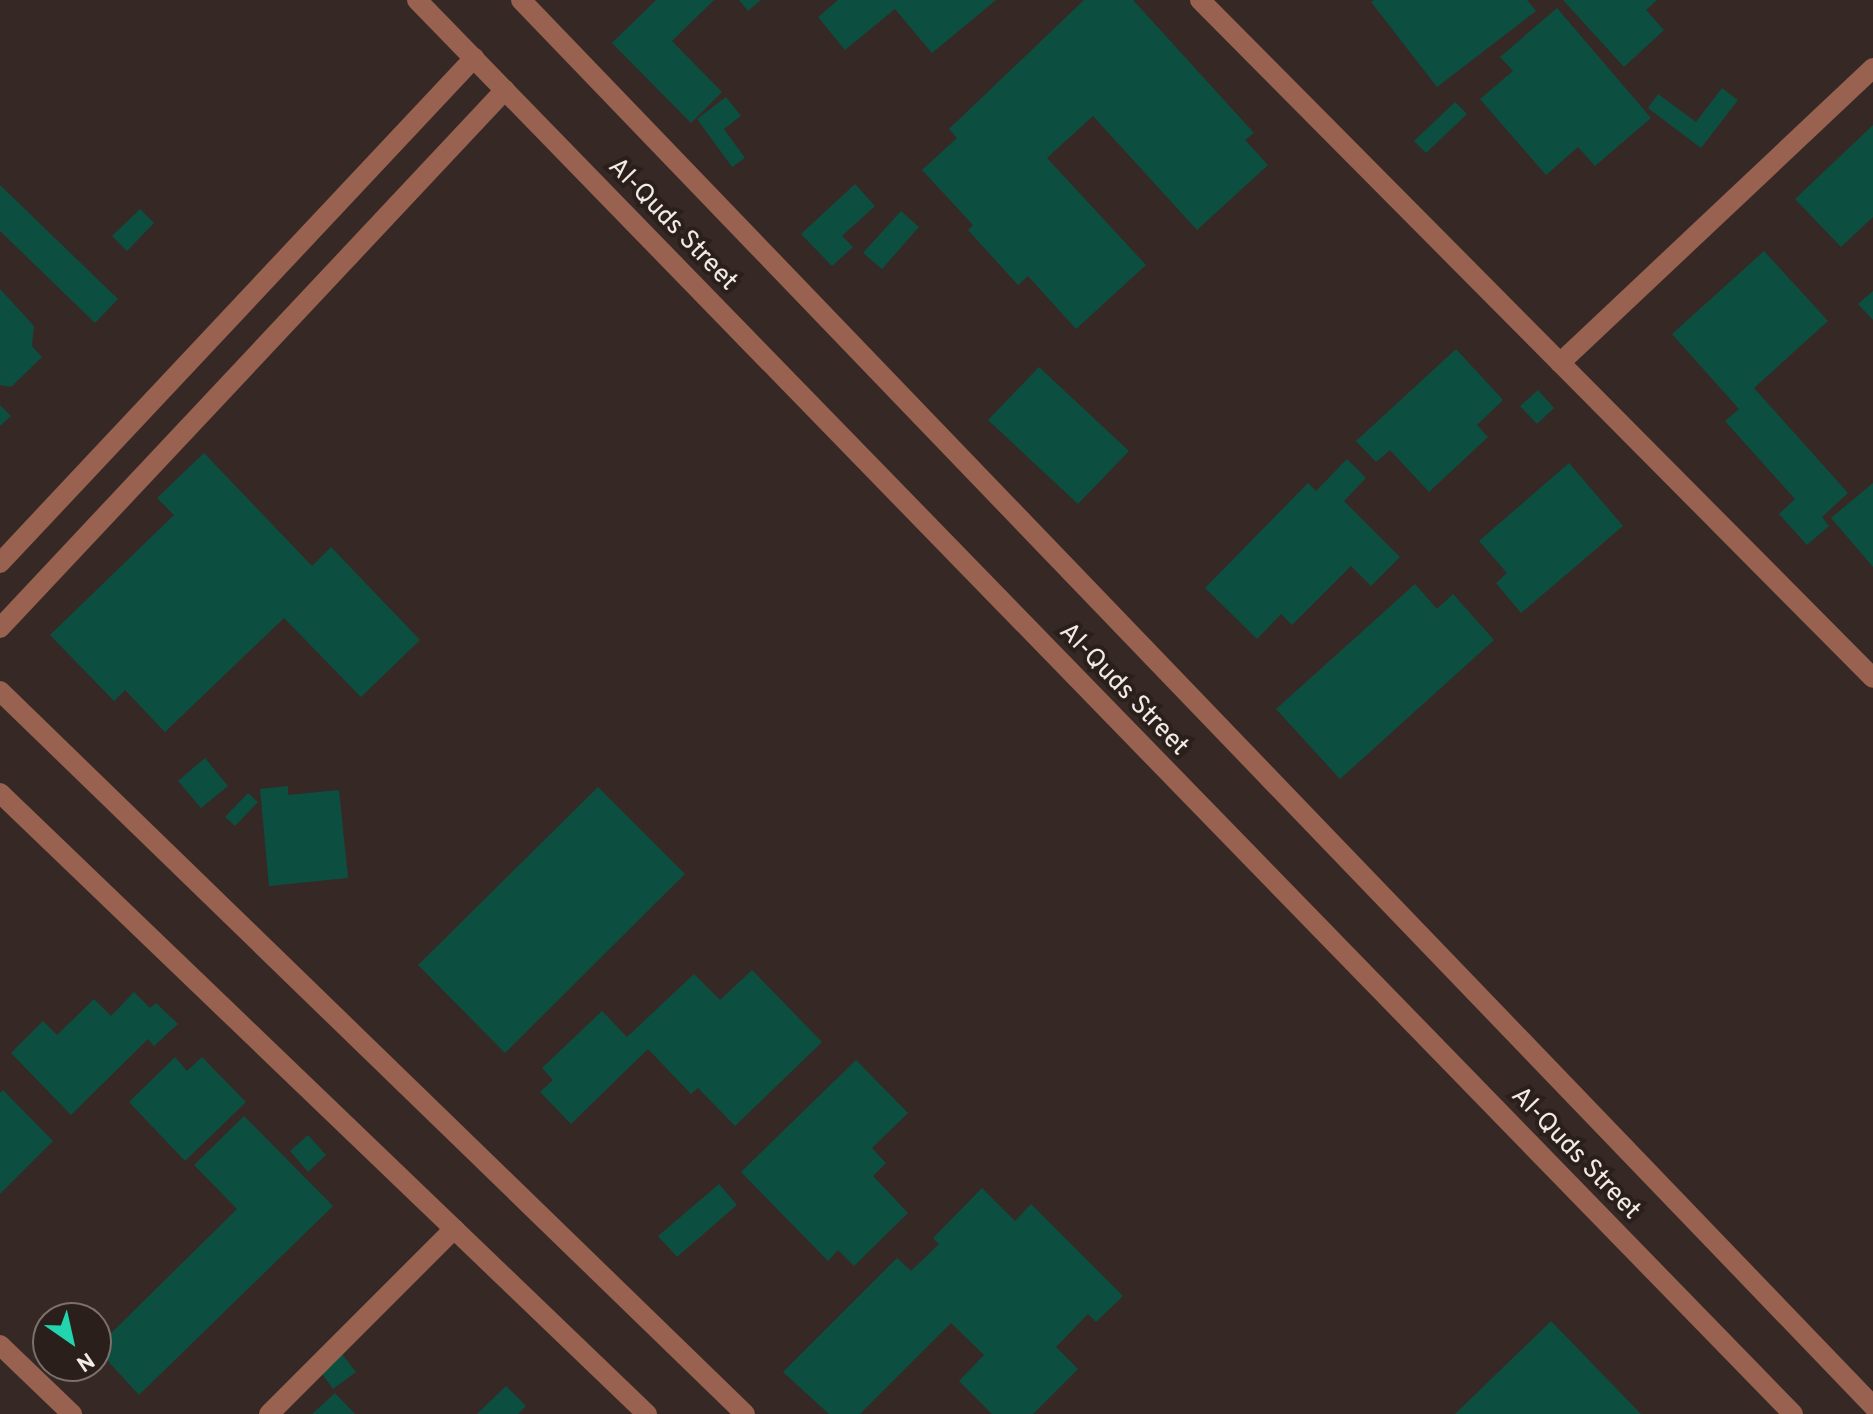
<!DOCTYPE html>
<html>
<head>
<meta charset="utf-8">
<style>
  body { margin:0 }
  #map { position:relative; width:1873px; height:1414px; overflow:hidden; background:#362925; font-family:Overpass,sans-serif }
  div>[style] { position:absolute }
  .building>* { inset:0; background:#0c4e3f }
  .minor>* { height:20px; margin:-10px; padding:0 10px; transform-origin:10px; border-radius:10px; background:#996250 }
  span { translate:-50% -50%; white-space:nowrap; text-align:center; line-height:1.15; -webkit-text-stroke:8px #2b1f1c; paint-order:stroke }
  .street-label { font-size:26px; color:#f2eae7 }
  .north { position:absolute; left:32px; top:1302px; width:80px; height:80px; box-sizing:border-box; background:#2b1f1c; border:2px solid #7b706d; border-radius:50%; rotate:146deg; font-size:22px; font-weight:700; line-height:32px; text-align:center; color:#f2eae7 }
  .north::after { content:''; display:block; margin:auto; width:28px; height:36px; background:#23d5af; clip-path:polygon(50% 0,100% 100%,50% 72%,0 100%) }
</style>
</head>
<body>
<div id="map">
  <div class="building">
    <div style="clip-path:polygon(656px 0,714px 0,672px 41px,722px 92px,691px 123px,612px 43px)"></div>
    <div style="clip-path:polygon(739px 0,761px 0,748px 11px)"></div>
    <div style="clip-path:polygon(838px 0,996px 0,932px 53px,895px 9px,845px 50px,818px 17px)"></div>
    <div style="clip-path:polygon(1084px 0,1133px 0,1254px 133px,1245px 140px,1268px 165px,1197px 230px,1093px 116px,1047px 158px,1146px 265px,1076px 329px,1028px 276px,1018px 285px,968px 230px,973px 225px,922px 170px,957px 138px,949px 129px)"></div>
    <div style="clip-path:polygon(1374px 0,1527px 0,1536px 11px,1437px 87px,1371px 2px)"></div>
    <div style="clip-path:polygon(1563px 0,1657px 0,1646px 10px,1664px 30px,1624px 67px)"></div>
    <div style="clip-path:polygon(1557px 8px,1651px 118px,1595px 166px,1578px 147px,1546px 175px,1480px 99px,1513px 71px,1500px 57px)"></div>
    <div style="clip-path:polygon(1722px 88px,1738px 100px,1701px 148px,1648px 108px,1658px 94px,1696px 122px)"></div>
    <div style="clip-path:polygon(726px 97px,741px 116px,724px 129px,745px 158px,732px 167px,697px 119px)"></div>
    <div style="clip-path:polygon(1455px 102px,1467px 114px,1426px 153px,1414px 141px)"></div>
    <div style="clip-path:polygon(1873px 125px,1873px 217px,1841px 247px,1795px 199px)"></div>
    <div style="clip-path:polygon(855px 184px,875px 206px,842px 236px,853px 247px,832px 266px,801px 234px)"></div>
    <div style="clip-path:polygon(0 185px,118px 299px,95px 323px,0 231px)"></div>
    <div style="clip-path:polygon(140px 209px,154px 223px,127px 251px,112px 236px)"></div>
    <div style="clip-path:polygon(901px 211px,919px 227px,882px 269px,863px 253px)"></div>
    <div style="clip-path:polygon(1764px 251px,1828px 321px,1754px 388px,1848px 493px,1822px 517px,1829px 526px,1807px 545px,1779px 514px,1795px 499px,1725px 421px,1739px 409px,1672px 334px)"></div>
    <div style="clip-path:polygon(0 289px,34px 326px,32px 346px,42px 357px,11px 387px,0 385px)"></div>
    <div style="clip-path:polygon(1873px 291px,1873px 320px,1858px 304px)"></div>
    <div style="clip-path:polygon(1456px 349px,1503px 400px,1477px 425px,1488px 437px,1429px 492px,1390px 450px,1376px 462px,1356px 441px)"></div>
    <div style="clip-path:polygon(1039px 367px,1129px 451px,1078px 504px,988px 420px)"></div>
    <div style="clip-path:polygon(1538px 390px,1554px 408px,1537px 424px,1520px 406px)"></div>
    <div style="clip-path:polygon(0 405px,11px 416px,0 426px)"></div>
    <div style="clip-path:polygon(204px 453px,312px 566px,331px 547px,420px 640px,361px 697px,284px 618px,165px 732px,125px 690px,114px 701px,50px 635px,174px 515px,157px 498px)"></div>
    <div style="clip-path:polygon(1347px 459px,1366px 478px,1344px 501px,1400px 557px,1371px 586px,1351px 566px,1292px 625px,1281px 614px,1257px 639px,1205px 588px,1308px 483px,1316px 491px)"></div>
    <div style="clip-path:polygon(1569px 463px,1623px 526px,1521px 613px,1496px 583px,1507px 573px,1479px 541px)"></div>
    <div style="clip-path:polygon(1873px 483px,1873px 567px,1831px 518px)"></div>
    <div style="clip-path:polygon(1415px 584px,1437px 609px,1453px 594px,1494px 640px,1340px 779px,1276px 709px)"></div>
    <div style="clip-path:polygon(205px 758px,228px 786px,201px 808px,178px 781px)"></div>
    <div style="clip-path:polygon(288px 786px,288px 795px,339px 790px,348px 878px,269px 886px,260px 789px)"></div>
    <div style="clip-path:polygon(598px 787px,685px 874px,505px 1053px,418px 965px)"></div>
    <div style="clip-path:polygon(248px 793px,258px 802px,235px 826px,225px 817px)"></div>
    <div style="clip-path:polygon(752px 970px,822px 1042px,735px 1126px,698px 1088px,691px 1094px,648px 1049px,571px 1124px,540px 1092px,553px 1080px,542px 1068px,602px 1011px,627px 1037px,694px 974px,720px 1000px)"></div>
    <div style="clip-path:polygon(134px 992px,150px 1008px,156px 1003px,178px 1024px,154px 1046px,148px 1039px,71px 1115px,11px 1053px,43px 1021px,57px 1035px,94px 999px,111px 1016px)"></div>
    <div style="clip-path:polygon(175px 1057px,187px 1071px,202px 1057px,246px 1102px,185px 1161px,129px 1102px)"></div>
    <div style="clip-path:polygon(856px 1060px,908px 1113px,872px 1148px,886px 1163px,873px 1176px,908px 1213px,854px 1266px,838px 1250px,828px 1261px,741px 1172px)"></div>
    <div style="clip-path:polygon(3px 1090px,53px 1141px,0 1194px,0 1093px)"></div>
    <div style="clip-path:polygon(244px 1116px,333px 1206px,139px 1395px,96px 1348px,237px 1209px,194px 1165px)"></div>
    <div style="clip-path:polygon(308px 1135px,326px 1155px,308px 1172px,290px 1151px)"></div>
    <div style="clip-path:polygon(719px 1184px,737px 1205px,677px 1257px,658px 1236px)"></div>
    <div style="clip-path:polygon(982px 1188px,1015px 1221px,1031px 1204px,1123px 1296px,1096px 1322px,1088px 1314px,1056px 1347px,1078px 1369px,1033px 1414px,992px 1414px,959px 1381px,984px 1355px,951px 1323px,860px 1414px,829px 1414px,783px 1372px,897px 1258px,911px 1271px,939px 1244px,933px 1238px)"></div>
    <div style="clip-path:polygon(1551px 1321px,1641px 1414px,1455px 1414px)"></div>
    <div style="clip-path:polygon(339px 1350px,356px 1372px,333px 1389px,317px 1367px)"></div>
    <div style="clip-path:polygon(506px 1386px,526px 1406px,518px 1414px,477px 1414px)"></div>
    <div style="clip-path:polygon(335px 1393px,355px 1414px,312px 1414px)"></div>
  </div>
  <div class="minor">
    <div style="left:417px;top:0;width:1973px;rotate:45.78deg"></div>
    <div style="left:521px;top:0;width:1951px;rotate:46.12deg"></div>
    <div style="left:1200px;top:0;width:955px;rotate:45.21deg"></div>
    <div style="left:1560px;top:363px;width:430px;rotate:-43.3deg"></div>
    <div style="left:0;top:563px;width:693px;rotate:-46.81deg"></div>
    <div style="left:0;top:628px;width:738px;rotate:-46.81deg"></div>
    <div style="left:0;top:691px;width:1038px;rotate:44.14deg"></div>
    <div style="left:0;top:793px;width:897px;rotate:43.83deg"></div>
    <div style="left:0;top:1345px;width:100px;rotate:43.8deg"></div>
    <div style="left:269px;top:1414px;width:262px;rotate:-45deg"></div>
  </div>
  <div class="street-label">
    <span style="left:672px;top:225px;rotate:46deg">Al-Quds Street</span>
    <span style="left:1123px;top:690px;rotate:46deg">Al-Quds Street</span>
    <span style="left:1575px;top:1154px;rotate:46deg">Al-Quds Street</span>
  </div>
  <div class="north">N</div>
</div>
</body>
</html>
